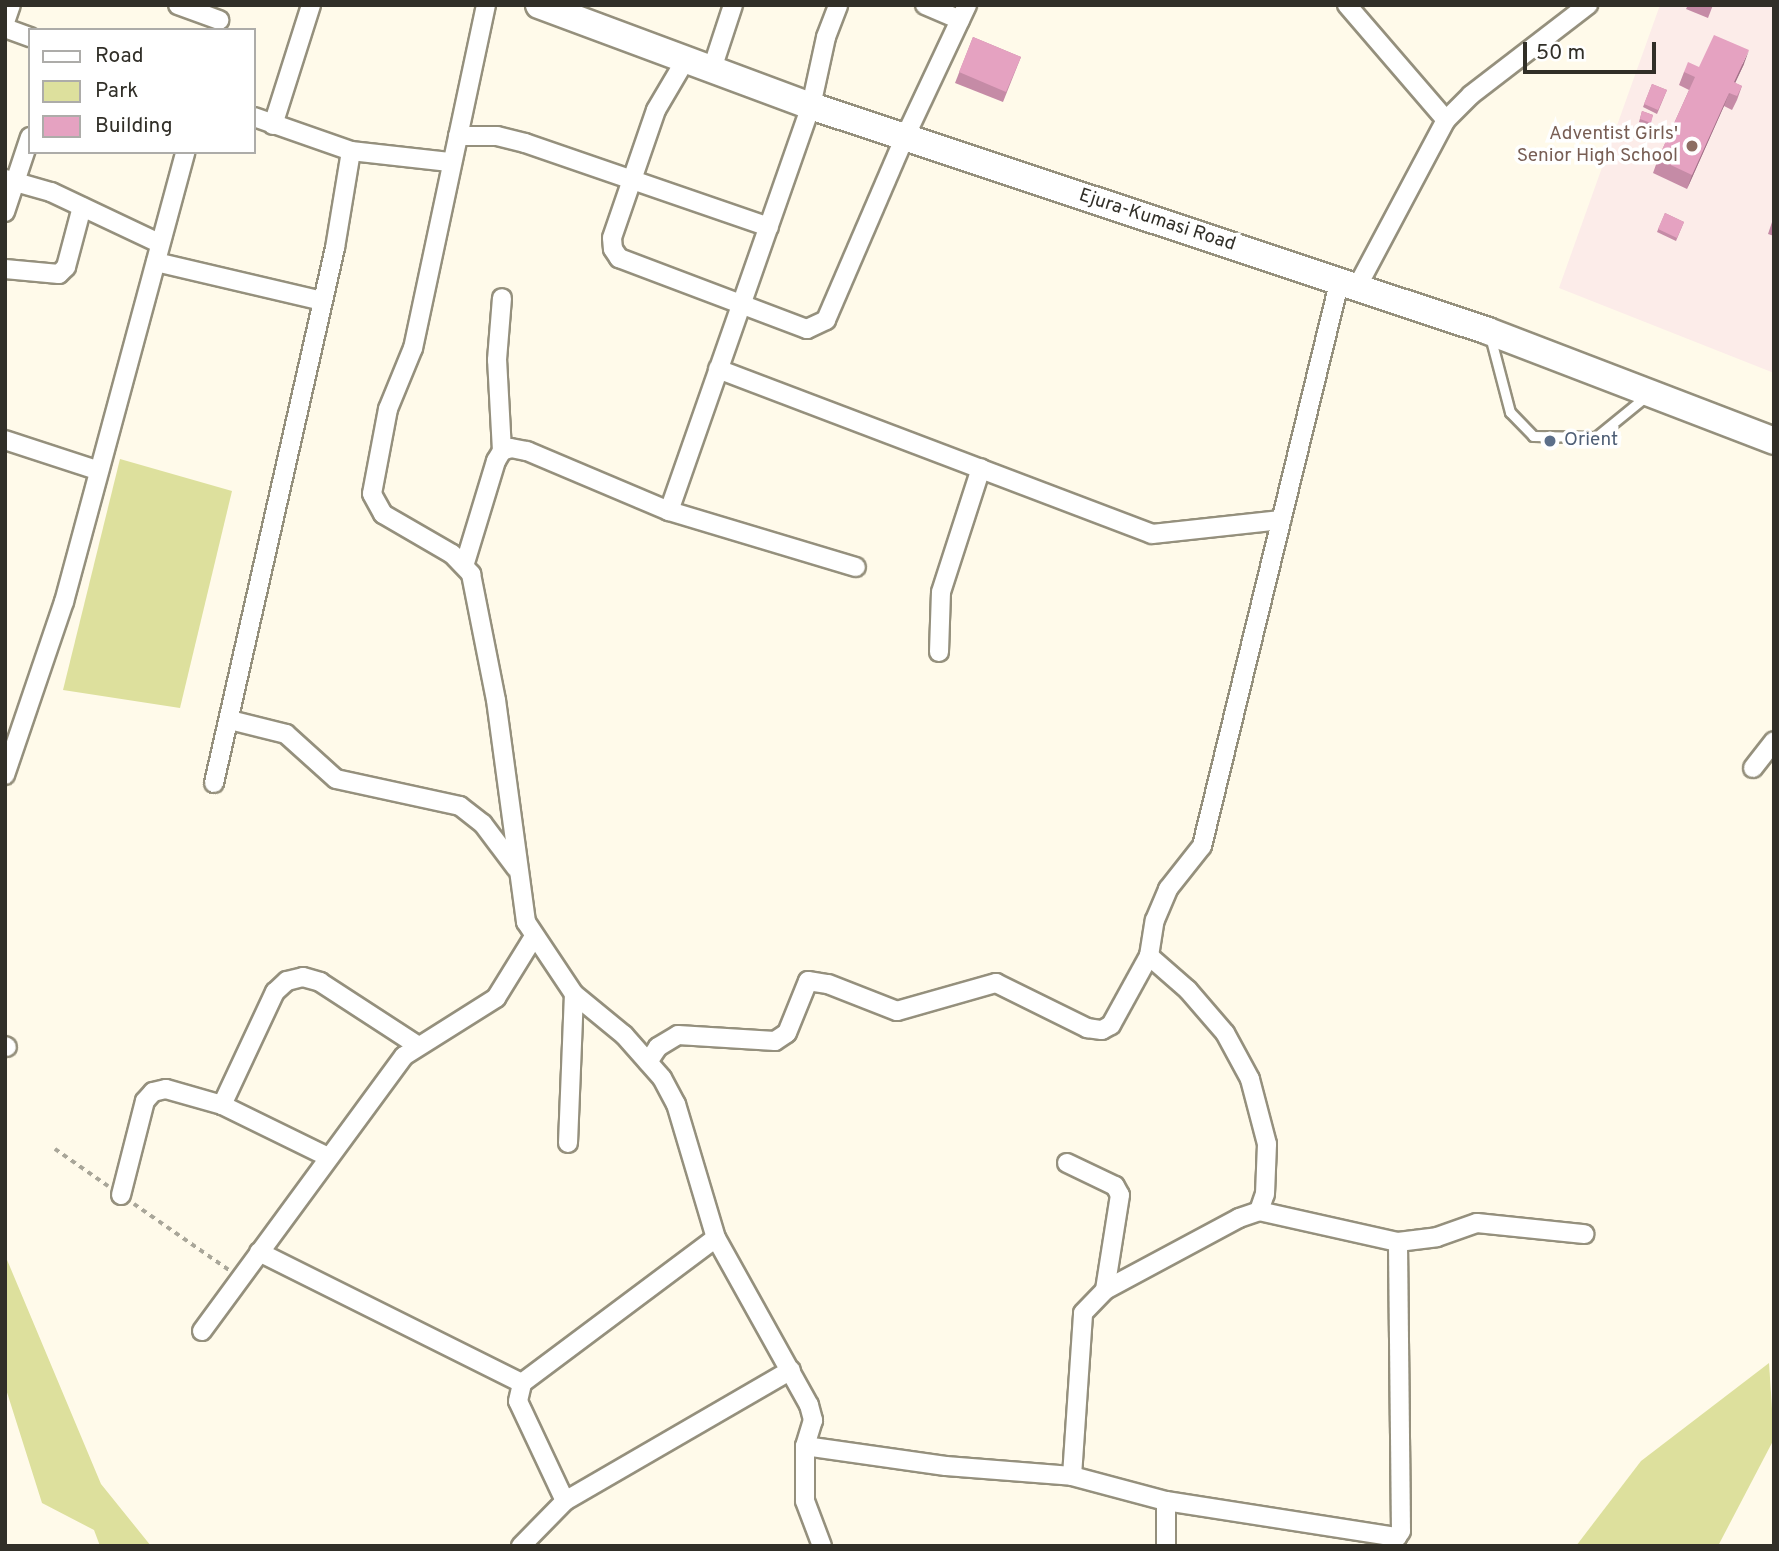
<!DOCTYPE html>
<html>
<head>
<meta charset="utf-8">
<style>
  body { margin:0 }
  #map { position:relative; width:1779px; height:1551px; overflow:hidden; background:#fffaea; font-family:Overpass,sans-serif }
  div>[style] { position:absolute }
  .education>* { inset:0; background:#fcece9 }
  .green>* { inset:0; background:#dde09d }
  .path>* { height:3.5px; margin-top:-1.75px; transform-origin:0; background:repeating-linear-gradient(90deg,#a9a699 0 5px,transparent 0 10px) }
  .roads { filter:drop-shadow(2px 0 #95907d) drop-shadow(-2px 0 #95907d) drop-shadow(0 2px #95907d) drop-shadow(0 -2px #95907d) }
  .service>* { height:9px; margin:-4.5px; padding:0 4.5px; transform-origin:4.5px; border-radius:4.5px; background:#fff }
  .minor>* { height:18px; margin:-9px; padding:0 9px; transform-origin:9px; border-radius:9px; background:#fff }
  .primary>* { height:26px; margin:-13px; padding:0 13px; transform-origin:13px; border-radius:13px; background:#fff }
  .wall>* { inset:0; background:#c58ba6 }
  .shaded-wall>* { inset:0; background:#a07187 }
  .building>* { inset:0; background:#e5a2c1 }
  .dots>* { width:19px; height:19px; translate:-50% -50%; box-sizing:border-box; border:4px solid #fff; border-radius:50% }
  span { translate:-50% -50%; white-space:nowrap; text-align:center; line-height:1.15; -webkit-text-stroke:7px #fff; paint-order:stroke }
  .education-label { font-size:19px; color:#785e54 }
  .right { translate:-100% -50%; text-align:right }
  .street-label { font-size:19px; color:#312f28 }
  .service-label { font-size:19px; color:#4e5e75 }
  .left { translate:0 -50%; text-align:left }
  .frame { position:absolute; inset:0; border:7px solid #312f28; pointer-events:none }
  .legend { position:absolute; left:28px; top:28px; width:228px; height:126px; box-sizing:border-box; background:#fff; border:2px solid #adaca9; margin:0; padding:9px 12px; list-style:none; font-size:21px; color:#312f28 }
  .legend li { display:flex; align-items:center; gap:14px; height:35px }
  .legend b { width:35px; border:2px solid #adaca9 }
  .scale { position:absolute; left:1523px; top:42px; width:133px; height:32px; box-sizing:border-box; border:4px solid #312f28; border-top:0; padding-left:9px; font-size:21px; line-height:24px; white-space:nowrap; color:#312f28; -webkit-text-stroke:5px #fff; paint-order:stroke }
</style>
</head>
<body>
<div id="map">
  <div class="education">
    <div style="clip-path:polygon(1660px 5px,1774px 5px,1774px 373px,1559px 288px)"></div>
  </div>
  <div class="green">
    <div style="clip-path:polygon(120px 459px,232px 491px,180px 708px,63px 690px)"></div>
    <div style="clip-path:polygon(5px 1255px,101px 1484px,151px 1546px,100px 1546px,94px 1530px,42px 1503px,5px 1386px)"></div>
    <div style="clip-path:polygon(1769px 1363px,1774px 1439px,1718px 1546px,1576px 1546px,1641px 1461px)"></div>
  </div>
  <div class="path">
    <div style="left:55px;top:1149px;width:65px;rotate:34.9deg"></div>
    <div style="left:134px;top:1204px;width:116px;rotate:34.8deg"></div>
  </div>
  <div class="roads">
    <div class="service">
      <div style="left:1490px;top:336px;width:79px;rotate:75.3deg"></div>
      <div style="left:1510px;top:412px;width:33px;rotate:46deg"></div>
      <div style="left:1533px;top:436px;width:63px;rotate:0.9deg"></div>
      <div style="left:1596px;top:437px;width:63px;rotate:-39.2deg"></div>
    </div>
    <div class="minor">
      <div style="left:178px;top:5px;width:44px;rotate:20.1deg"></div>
      <div style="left:486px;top:5px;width:351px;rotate:102deg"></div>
      <div style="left:413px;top:348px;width:66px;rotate:112.3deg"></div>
      <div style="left:388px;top:409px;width:86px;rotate:100.7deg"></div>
      <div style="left:372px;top:494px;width:23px;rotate:61deg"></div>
      <div style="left:383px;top:514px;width:80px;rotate:30.1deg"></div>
      <div style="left:452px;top:554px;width:28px;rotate:46deg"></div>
      <div style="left:471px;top:574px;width:128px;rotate:78.8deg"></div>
      <div style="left:496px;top:700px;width:224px;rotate:82.3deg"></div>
      <div style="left:526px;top:922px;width:87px;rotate:56.3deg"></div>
      <div style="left:574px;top:994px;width:65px;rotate:39.4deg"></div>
      <div style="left:624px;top:1035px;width:57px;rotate:48.5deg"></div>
      <div style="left:662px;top:1078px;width:30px;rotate:62deg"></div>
      <div style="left:676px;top:1104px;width:140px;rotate:73.4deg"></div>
      <div style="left:716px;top:1238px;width:191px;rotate:60.9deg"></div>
      <div style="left:809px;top:1405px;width:16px;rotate:75deg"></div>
      <div style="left:813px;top:1420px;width:27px;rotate:107deg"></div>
      <div style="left:805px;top:1446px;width:55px;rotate:90deg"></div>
      <div style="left:805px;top:1501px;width:48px;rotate:69.3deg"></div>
      <div style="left:925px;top:5px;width:38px;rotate:23deg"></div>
      <div style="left:1347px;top:5px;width:152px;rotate:49.3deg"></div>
      <div style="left:5px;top:22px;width:18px;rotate:-71deg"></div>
      <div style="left:5px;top:28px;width:27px;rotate:20deg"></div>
      <div style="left:686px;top:59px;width:59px;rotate:120.5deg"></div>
      <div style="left:656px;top:110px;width:135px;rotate:109deg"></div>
      <div style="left:612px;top:238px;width:11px;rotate:85deg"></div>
      <div style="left:613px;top:249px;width:11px;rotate:56deg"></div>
      <div style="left:619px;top:258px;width:201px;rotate:20.7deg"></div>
      <div style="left:807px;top:329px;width:21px;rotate:-25deg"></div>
      <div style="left:826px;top:320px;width:199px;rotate:-66.7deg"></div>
      <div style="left:905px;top:137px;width:146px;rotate:-64.8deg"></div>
      <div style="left:712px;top:69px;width:67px;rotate:-71.8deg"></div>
      <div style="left:254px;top:117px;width:103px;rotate:19.3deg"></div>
      <div style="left:273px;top:125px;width:126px;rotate:-72.4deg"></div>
      <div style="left:458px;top:136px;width:39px"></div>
      <div style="left:497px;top:136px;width:29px;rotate:14deg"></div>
      <div style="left:525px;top:143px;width:258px;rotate:19deg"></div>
      <div style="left:5px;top:179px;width:48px;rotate:15.8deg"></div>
      <div style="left:51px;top:192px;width:119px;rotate:25.3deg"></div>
      <div style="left:5px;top:212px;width:79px;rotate:-71.6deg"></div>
      <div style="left:156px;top:262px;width:171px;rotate:13.2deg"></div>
      <div style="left:5px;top:269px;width:54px;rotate:5.3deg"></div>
      <div style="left:59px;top:274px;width:10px;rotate:-45deg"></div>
      <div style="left:66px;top:267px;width:62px;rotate:-75.1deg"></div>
      <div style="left:1356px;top:289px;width:191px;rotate:-62deg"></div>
      <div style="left:1446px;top:120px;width:35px;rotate:-45deg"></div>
      <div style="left:1471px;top:95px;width:148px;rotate:-37.6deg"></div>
      <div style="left:718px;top:369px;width:464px;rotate:20.8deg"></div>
      <div style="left:1152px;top:534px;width:130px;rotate:-6.2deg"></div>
      <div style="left:5px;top:440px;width:97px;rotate:18.1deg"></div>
      <div style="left:502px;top:451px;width:91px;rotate:-93.1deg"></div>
      <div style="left:497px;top:360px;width:62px;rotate:-85.4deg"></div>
      <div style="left:669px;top:511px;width:429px;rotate:-70.7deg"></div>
      <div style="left:811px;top:106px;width:71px;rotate:-77.7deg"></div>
      <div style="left:826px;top:37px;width:34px;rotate:-69deg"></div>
      <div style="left:465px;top:563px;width:107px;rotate:-73.1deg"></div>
      <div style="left:496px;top:461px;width:12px;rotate:-59deg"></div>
      <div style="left:502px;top:451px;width:9px;rotate:-18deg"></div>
      <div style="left:511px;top:448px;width:16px;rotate:11deg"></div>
      <div style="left:527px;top:451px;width:154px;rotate:22.9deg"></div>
      <div style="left:669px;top:511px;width:195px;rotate:16.7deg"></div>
      <div style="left:939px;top:652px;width:60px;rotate:-88.1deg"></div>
      <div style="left:941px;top:592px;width:130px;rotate:-72.1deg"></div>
      <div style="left:230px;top:720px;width:58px;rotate:14deg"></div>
      <div style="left:286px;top:734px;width:67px;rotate:42deg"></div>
      <div style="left:336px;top:779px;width:127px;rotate:12.3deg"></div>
      <div style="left:460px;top:806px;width:29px;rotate:38deg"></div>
      <div style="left:483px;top:824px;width:55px;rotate:53.1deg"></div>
      <div style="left:1753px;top:768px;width:34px;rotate:-52deg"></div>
      <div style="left:5px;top:775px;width:183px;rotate:-71.2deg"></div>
      <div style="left:64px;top:602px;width:466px;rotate:-74.9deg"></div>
      <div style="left:214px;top:783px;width:549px;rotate:-77.26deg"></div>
      <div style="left:335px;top:248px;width:98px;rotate:-80.6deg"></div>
      <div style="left:351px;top:151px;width:99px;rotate:6.4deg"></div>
      <div style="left:5px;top:1046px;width:2px;rotate:27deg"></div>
      <div style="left:648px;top:1062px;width:18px;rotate:-56deg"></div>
      <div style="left:658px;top:1047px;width:23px;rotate:-31deg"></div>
      <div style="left:678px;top:1035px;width:97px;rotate:3.5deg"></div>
      <div style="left:775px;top:1041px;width:14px;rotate:-34deg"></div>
      <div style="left:787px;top:1033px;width:56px;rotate:-68deg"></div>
      <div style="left:808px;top:981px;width:20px;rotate:9deg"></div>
      <div style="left:828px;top:984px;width:74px;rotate:21.4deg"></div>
      <div style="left:897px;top:1011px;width:103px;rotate:-15.8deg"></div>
      <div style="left:996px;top:983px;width:102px;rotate:26.3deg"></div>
      <div style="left:1087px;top:1028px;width:15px;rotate:8deg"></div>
      <div style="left:1102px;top:1030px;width:10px;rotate:-29deg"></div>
      <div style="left:1111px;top:1025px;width:79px;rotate:-61.2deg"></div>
      <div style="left:222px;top:1105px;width:125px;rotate:-64.9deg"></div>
      <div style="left:275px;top:992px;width:16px;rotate:-43deg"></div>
      <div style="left:287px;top:981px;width:16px;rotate:-14deg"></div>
      <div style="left:303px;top:977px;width:18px;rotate:16deg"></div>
      <div style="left:320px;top:982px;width:116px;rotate:33deg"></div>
      <div style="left:568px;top:1143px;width:149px;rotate:-87.7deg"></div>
      <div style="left:1067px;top:1163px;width:53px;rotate:25.6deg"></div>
      <div style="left:1115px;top:1186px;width:10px;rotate:61deg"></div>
      <div style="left:1120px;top:1195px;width:96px;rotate:99deg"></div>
      <div style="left:121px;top:1195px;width:97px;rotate:-75.7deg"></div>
      <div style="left:145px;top:1101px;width:12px;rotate:-48deg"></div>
      <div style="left:153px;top:1092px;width:13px;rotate:-13deg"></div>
      <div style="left:166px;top:1089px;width:58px;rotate:15.9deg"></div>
      <div style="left:222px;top:1105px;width:116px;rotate:26.1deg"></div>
      <div style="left:1259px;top:1211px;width:18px;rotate:-71deg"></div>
      <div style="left:1265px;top:1194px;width:50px;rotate:-87.7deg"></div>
      <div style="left:1267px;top:1144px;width:67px;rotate:-104.7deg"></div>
      <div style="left:1250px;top:1079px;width:52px;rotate:-118.5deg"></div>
      <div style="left:1225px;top:1033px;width:57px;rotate:-130.7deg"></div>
      <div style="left:1188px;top:990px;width:52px;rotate:-138.9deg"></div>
      <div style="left:1149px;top:956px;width:36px;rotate:-81deg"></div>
      <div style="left:1155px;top:920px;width:34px;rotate:-67deg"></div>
      <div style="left:1168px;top:889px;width:55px;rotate:-51.7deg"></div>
      <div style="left:1202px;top:846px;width:579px;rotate:-76.32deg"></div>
      <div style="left:259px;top:1252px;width:294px;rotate:26.5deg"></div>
      <div style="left:202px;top:1331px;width:341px;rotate:-53.7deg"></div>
      <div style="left:404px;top:1056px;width:109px;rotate:-32.2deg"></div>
      <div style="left:496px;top:998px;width:70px;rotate:-58.3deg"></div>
      <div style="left:805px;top:1446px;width:142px;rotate:8.1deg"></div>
      <div style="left:946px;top:1466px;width:126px;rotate:4.5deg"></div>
      <div style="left:1072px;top:1476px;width:97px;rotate:14.9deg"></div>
      <div style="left:1166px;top:1501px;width:234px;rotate:8.9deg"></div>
      <div style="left:1397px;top:1537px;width:7px;rotate:-56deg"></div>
      <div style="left:1401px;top:1531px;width:289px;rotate:-90.6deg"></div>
      <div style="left:1072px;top:1476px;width:163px;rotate:-86.1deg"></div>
      <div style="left:1083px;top:1313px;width:32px;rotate:-46deg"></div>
      <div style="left:1105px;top:1290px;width:152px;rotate:-28.2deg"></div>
      <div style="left:1239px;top:1218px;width:21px;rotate:-19deg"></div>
      <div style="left:1259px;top:1211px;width:142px;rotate:12.6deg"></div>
      <div style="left:1398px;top:1242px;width:39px;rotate:-7deg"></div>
      <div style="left:1437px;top:1237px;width:42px;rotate:-19.3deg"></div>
      <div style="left:1477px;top:1223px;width:108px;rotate:5.9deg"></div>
      <div style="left:565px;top:1501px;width:110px;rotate:-115.2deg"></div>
      <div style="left:518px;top:1401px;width:18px;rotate:-77deg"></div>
      <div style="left:522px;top:1383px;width:242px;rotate:-36.8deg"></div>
      <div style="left:1166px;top:1501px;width:45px;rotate:90deg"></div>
      <div style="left:521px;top:1546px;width:63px;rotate:-45.6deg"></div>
      <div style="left:565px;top:1501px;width:261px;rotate:-30.1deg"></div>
    </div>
    <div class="primary">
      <div style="left:539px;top:5px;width:290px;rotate:20.4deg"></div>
      <div style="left:811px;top:106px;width:713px;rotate:18.38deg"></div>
      <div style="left:1488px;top:331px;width:306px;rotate:21deg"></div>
    </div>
  </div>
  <div class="wall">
    <div style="clip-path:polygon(1688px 5px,1713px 5px,1708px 18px,1686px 9px)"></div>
    <div style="clip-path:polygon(973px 37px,1021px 57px,1003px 102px,955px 83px)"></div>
    <div style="clip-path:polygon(1744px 64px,1735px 83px,1742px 86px,1737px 100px,1732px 110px,1724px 106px,1687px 189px,1653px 173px,1658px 159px,1689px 90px,1679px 85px,1684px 72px,1699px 67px)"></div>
    <div style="clip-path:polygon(1652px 84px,1667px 90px,1657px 114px,1643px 107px)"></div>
    <div style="clip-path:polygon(1642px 111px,1653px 115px,1649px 126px,1639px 122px)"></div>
    <div style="clip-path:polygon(1665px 213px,1684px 222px,1676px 241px,1657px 232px)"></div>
    <div style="clip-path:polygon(1774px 216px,1774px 236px,1768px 234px)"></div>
  </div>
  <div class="shaded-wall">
    <div style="clip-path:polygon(1749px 50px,1744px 64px,1729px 96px,1734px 82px)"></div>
    <div style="clip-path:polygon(1729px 93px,1724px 106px,1687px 189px,1692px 175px)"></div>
  </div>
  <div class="building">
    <div style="clip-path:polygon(1714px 35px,1749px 50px,1734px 82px,1742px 86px,1737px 96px,1729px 93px,1692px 175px,1658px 159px,1695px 77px,1684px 72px,1688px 62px,1699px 67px)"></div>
    <div style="clip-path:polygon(973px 37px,1021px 57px,1006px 92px,959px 72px)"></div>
    <div style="clip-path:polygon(1652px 84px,1667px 90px,1658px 110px,1644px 104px)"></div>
    <div style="clip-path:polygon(1642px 111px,1653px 115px,1651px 123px,1640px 119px)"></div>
    <div style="clip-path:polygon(1665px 213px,1684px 222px,1677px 238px,1658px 229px)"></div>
  </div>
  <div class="dots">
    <div style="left:1692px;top:146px;background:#8d6e63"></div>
    <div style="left:1550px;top:441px;background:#5c6f8a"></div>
  </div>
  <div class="education-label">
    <span class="right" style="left:1678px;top:146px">Adventist Girls'<br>Senior High School</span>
  </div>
  <div class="street-label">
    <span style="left:1157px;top:221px;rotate:18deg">Ejura-Kumasi Road</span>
  </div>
  <div class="service-label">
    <span class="left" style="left:1564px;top:441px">Orient</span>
  </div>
  <div class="frame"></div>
  <ul class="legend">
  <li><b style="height:9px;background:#fff"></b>Road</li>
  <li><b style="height:19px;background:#dde09d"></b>Park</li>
  <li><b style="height:19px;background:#e5a2c1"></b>Building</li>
  </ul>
  <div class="scale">50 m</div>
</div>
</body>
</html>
